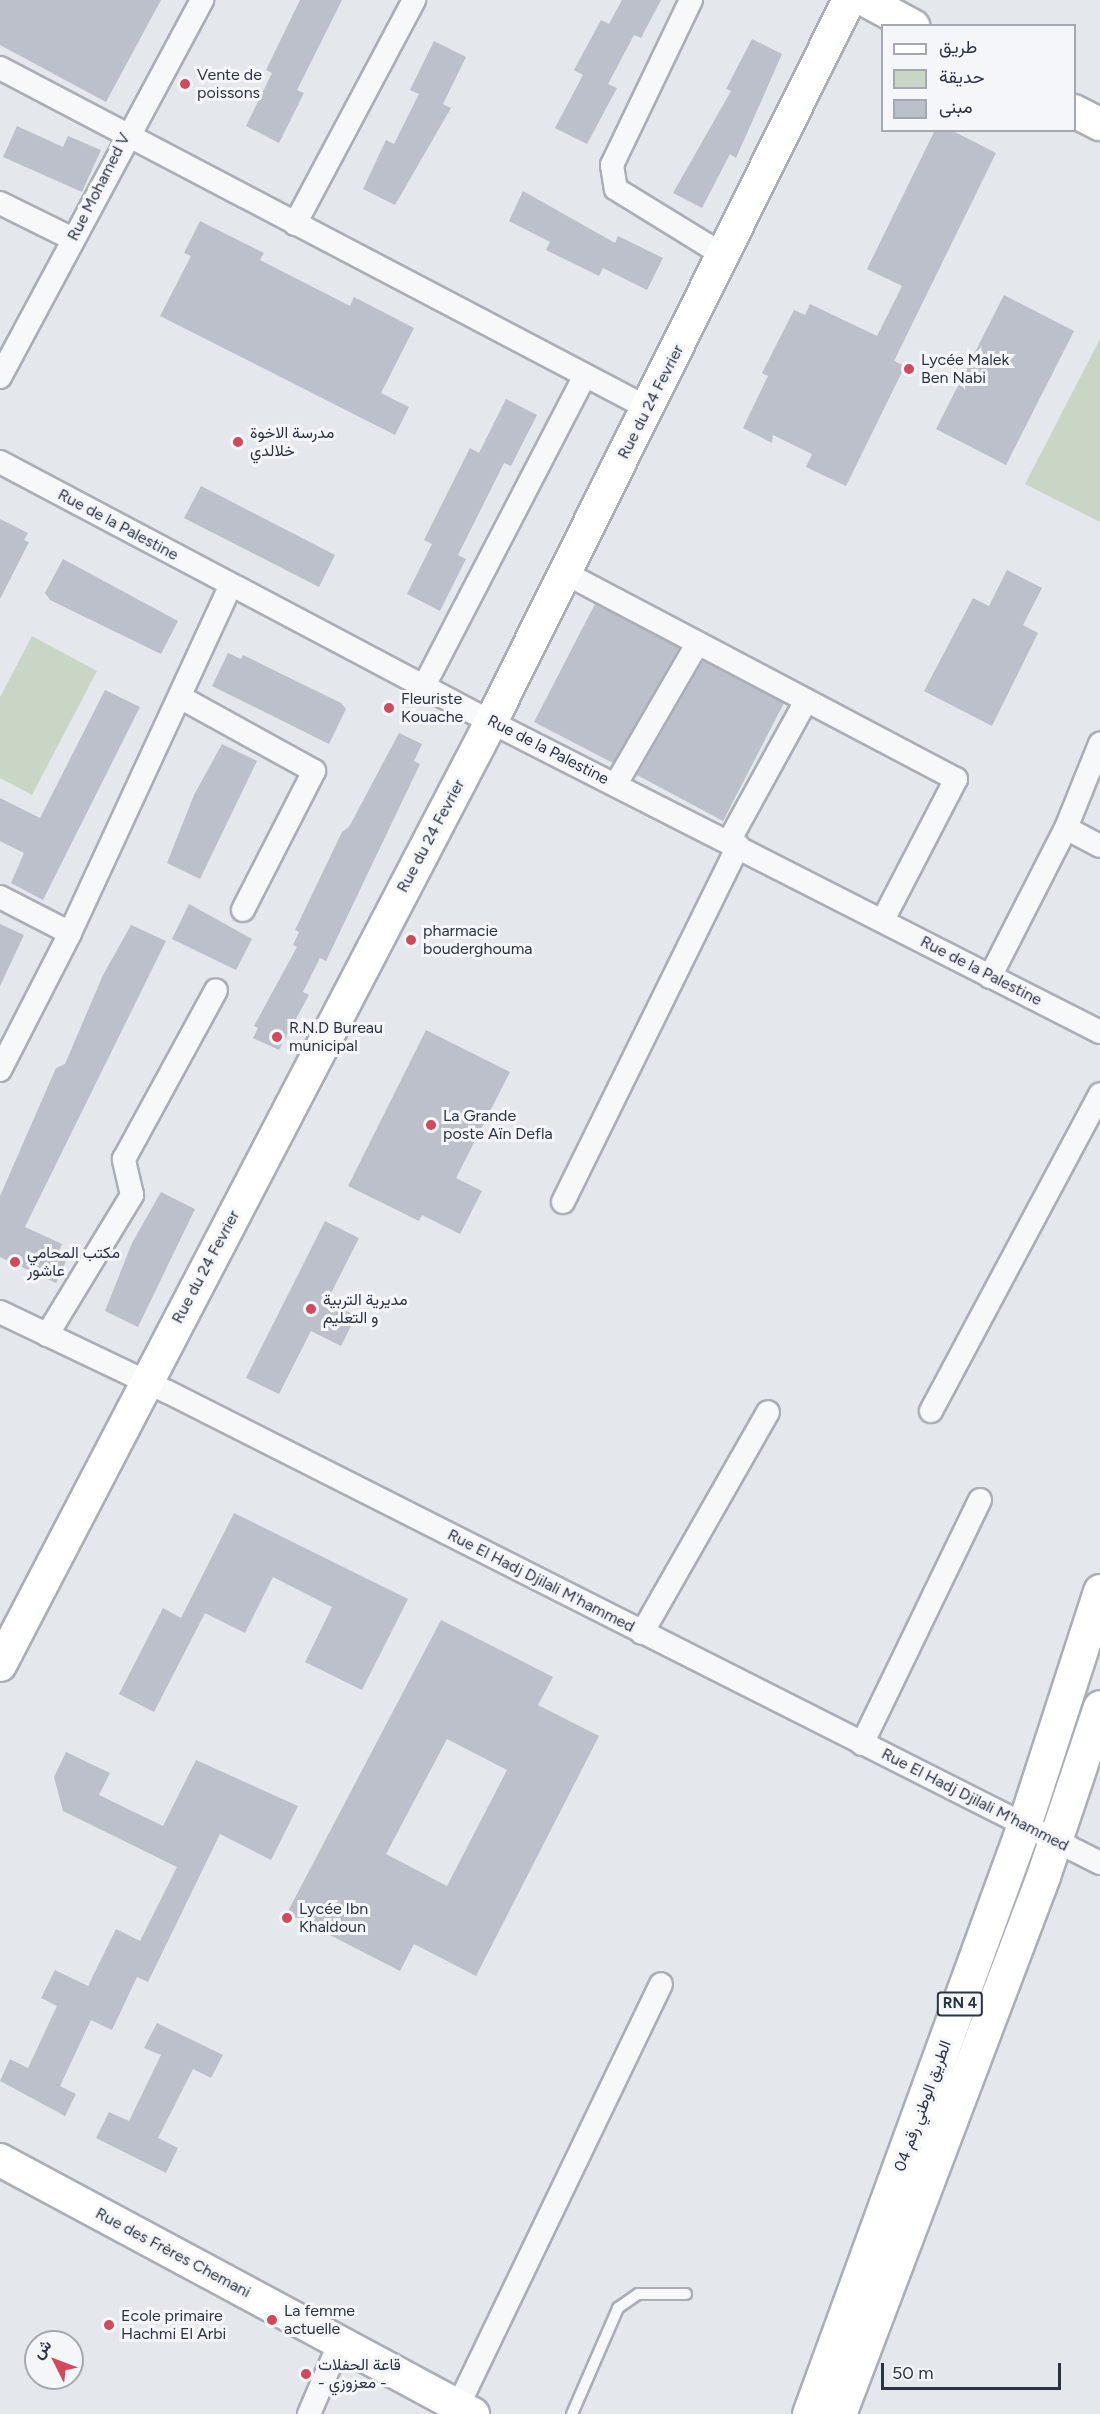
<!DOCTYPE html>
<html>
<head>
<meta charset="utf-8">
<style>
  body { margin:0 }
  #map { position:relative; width:1100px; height:2414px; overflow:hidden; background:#e4e7ec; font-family:Figtree,Vazirmatn,sans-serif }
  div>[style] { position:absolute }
  .green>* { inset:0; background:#c9d6c5 }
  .building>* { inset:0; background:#bbc0ca }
  .roads { filter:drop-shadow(2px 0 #a9aeb7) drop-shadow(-2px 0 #a9aeb7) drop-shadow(0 2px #a9aeb7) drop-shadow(0 -2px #a9aeb7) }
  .lane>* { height:10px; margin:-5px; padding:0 5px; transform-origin:5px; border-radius:5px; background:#f7f8fa }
  .street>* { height:22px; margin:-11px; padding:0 11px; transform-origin:11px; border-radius:11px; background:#f7f8fa }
  .secondary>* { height:32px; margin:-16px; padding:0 16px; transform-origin:16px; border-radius:16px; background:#fff }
  .highway>* { height:33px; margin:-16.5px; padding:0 16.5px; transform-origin:16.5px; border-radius:16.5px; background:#fff }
  .dots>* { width:16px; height:16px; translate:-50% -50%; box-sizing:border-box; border:3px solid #f4f6f9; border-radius:50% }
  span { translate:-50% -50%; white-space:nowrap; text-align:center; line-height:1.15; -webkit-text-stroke:6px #f4f6f9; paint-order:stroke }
  .shield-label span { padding:2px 4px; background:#f4f6f9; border:2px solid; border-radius:4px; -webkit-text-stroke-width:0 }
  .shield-label { font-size:15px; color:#2b3445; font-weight:700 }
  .poi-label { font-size:16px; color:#2b3445 }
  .left { translate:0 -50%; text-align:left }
  .street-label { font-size:16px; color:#2b3445 }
  .legend { position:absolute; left:881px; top:24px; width:195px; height:108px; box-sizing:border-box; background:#f4f6f9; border:2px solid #a4a8b1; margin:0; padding:8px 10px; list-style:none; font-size:18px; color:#2b3445 }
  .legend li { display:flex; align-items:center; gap:12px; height:30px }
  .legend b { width:30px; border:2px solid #a4a8b1 }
  .north { position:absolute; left:24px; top:2330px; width:60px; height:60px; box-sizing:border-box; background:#f4f6f9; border:2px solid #a4a8b1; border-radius:50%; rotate:312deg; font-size:16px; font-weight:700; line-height:24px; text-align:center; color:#2b3445 }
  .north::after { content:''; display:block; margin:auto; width:21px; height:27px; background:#d1495b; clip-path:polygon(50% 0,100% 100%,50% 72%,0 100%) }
  .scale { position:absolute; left:881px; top:2363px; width:180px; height:27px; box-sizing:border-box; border:3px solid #2b3445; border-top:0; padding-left:8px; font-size:18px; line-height:21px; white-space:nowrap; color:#2b3445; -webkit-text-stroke:4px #f4f6f9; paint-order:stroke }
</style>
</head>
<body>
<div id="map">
  <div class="green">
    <div style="clip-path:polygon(1100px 339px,1100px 522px,1025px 484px)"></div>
    <div style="clip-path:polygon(32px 636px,97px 671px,32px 795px,0 778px,0 697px)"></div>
  </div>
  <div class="building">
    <div style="clip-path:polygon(0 0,161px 0,106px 102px,0 45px)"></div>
    <div style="clip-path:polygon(300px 0,342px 0,297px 90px,304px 93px,279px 143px,246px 126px,272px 73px,266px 70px)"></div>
    <div style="clip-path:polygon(622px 0,661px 0,641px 38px,634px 35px,608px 84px,617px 88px,587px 144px,555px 128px,583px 75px,574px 70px,601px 20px,609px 24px)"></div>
    <div style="clip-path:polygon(752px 39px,782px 54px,736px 158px,730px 154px,702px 208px,673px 193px,731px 91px,726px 89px)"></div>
    <div style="clip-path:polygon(434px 41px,466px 57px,443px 104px,451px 108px,395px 205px,363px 189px,386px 140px,394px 144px,419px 94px,410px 90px)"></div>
    <div style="clip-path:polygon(17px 126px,63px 147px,68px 136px,101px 150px,82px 192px,3px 157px)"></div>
    <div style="clip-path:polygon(935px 130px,951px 130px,996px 153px,894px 361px,905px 366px,846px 486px,806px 467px,812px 454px,773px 435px,772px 443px,743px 428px,768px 376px,762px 373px,794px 310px,805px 315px,810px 304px,877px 336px,902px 286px,867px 269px)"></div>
    <div style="clip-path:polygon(523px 191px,615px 243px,618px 236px,663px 258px,647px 290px,603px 268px,599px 276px,546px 250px,550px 242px,509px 221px)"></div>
    <div style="clip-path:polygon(200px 221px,264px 253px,260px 260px,350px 306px,354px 297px,414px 328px,381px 393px,409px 407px,395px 435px,160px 316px,191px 256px,184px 253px)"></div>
    <div style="clip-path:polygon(1004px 295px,1074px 331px,1006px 465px,936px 429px)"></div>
    <div style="clip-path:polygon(506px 399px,537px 415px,511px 466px,504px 463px,458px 555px,466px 559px,440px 611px,407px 594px,432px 544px,424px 540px,470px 448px,479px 453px)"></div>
    <div style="clip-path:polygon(201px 486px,335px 555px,319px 587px,184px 518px)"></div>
    <div style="clip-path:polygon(0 519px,28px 533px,24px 540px,29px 542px,0 599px)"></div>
    <div style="clip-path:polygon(63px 559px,178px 621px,161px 654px,50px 600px,45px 593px)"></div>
    <div style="clip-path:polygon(1007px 570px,1042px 588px,1023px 625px,1038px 633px,992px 726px,924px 691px,973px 598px,989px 606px)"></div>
    <div style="clip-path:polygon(595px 604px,679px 648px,613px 763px,534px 722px)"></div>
    <div style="clip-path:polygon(228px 653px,241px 659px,243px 655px,341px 703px,346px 709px,329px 744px,212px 686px)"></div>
    <div style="clip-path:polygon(703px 661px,784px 703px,723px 821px,637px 775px)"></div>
    <div style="clip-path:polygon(105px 690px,140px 707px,43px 900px,11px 883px,24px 853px,0 841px,0 798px,40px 818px)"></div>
    <div style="clip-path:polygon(399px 733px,422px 744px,414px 761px,420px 764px,326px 961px,320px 958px,303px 992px,309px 995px,279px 1050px,253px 1038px,258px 1028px,254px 1026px,297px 947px,293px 945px,299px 932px,295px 930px,342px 832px,349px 827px)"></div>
    <div style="clip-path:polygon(222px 744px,257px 761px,200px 879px,167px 863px,194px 795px)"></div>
    <div style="clip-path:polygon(189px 904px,252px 939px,236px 970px,172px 939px)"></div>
    <div style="clip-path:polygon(0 924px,24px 935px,0 986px)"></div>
    <div style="clip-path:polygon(131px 925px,166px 941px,25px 1227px,62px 1244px,59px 1251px,69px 1255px,56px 1283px,0 1257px,0 1196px,56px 1068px,65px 1064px,103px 975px)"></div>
    <div style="clip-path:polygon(426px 1030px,510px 1072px,456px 1178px,482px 1191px,460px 1234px,422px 1215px,419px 1221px,348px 1186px)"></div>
    <div style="clip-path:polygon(161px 1192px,195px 1209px,138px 1327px,105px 1311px,132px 1243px)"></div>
    <div style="clip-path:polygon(325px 1221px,359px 1238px,327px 1301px,356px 1316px,341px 1346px,311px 1331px,279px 1394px,246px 1378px)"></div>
    <div style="clip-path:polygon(234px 1513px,408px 1599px,362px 1690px,305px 1662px,332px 1607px,273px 1577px,245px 1633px,205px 1613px,154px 1712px,119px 1694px,163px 1608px,181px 1618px)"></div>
    <div style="clip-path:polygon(evenodd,441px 1620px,553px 1677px,538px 1705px,599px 1736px,476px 1976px,414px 1944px,400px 1971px,287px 1913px,441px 1620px,447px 1739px,507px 1770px,447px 1886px,386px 1854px,447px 1739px)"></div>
    <div style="clip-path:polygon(66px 1752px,110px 1773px,99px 1795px,163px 1826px,196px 1760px,298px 1806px,271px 1860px,220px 1834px,148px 1982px,137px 1977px,112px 2030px,91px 2020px,60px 2086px,76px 2094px,65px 2116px,0 2081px,10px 2059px,28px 2068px,57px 2006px,41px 1998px,55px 1970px,88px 1986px,116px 1929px,140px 1941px,177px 1867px,63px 1811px,54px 1777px)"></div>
    <div style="clip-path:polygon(157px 2023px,223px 2055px,211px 2078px,193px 2069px,158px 2138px,178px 2148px,166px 2173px,96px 2138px,109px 2112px,129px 2121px,161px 2055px,144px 2048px)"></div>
  </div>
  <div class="roads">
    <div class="lane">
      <div style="left:572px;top:2414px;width:116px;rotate:-66.5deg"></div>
      <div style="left:618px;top:2308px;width:24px;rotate:-35deg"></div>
      <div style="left:638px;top:2294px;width:48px"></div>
    </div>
    <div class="street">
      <div style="left:691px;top:0;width:183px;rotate:115.6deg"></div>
      <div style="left:612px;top:165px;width:24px;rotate:81deg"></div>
      <div style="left:616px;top:189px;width:128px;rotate:31.6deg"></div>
      <div style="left:0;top:68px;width:732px;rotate:27.69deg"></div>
      <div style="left:0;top:203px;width:81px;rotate:26.3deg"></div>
      <div style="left:295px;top:224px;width:254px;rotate:-62deg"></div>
      <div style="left:0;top:377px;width:428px;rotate:-61.8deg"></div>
      <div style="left:0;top:462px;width:556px;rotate:27.9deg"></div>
      <div style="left:491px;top:722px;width:683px;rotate:26.98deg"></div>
      <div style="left:565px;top:573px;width:442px;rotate:27.8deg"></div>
      <div style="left:956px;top:779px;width:159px;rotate:117.4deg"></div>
      <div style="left:424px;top:686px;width:350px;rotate:-62.6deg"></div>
      <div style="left:180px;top:697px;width:153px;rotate:28.9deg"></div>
      <div style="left:314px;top:771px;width:156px;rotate:117.1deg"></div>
      <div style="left:616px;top:784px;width:162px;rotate:-59.9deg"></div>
      <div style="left:1066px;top:828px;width:38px;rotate:28deg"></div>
      <div style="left:729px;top:841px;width:160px;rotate:-61.2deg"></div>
      <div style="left:0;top:897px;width:79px;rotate:27.2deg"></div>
      <div style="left:990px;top:977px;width:167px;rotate:-63deg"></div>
      <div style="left:1066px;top:828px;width:91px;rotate:-68deg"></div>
      <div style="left:0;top:1070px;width:154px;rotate:-62.9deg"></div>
      <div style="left:70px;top:933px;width:383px;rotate:-65.2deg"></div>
      <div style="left:563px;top:1202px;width:397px;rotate:-63.8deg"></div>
      <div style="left:0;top:1312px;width:186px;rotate:25.5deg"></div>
      <div style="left:168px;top:1392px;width:1044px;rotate:26.81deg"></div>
      <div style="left:47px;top:1335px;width:164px;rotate:-58.7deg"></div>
      <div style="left:132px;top:1195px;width:37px;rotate:-103deg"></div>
      <div style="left:124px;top:1159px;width:192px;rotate:-61.4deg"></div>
      <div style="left:931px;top:1411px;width:359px;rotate:-61.9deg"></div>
      <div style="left:642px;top:1633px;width:254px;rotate:-60.3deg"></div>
      <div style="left:862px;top:1744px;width:271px;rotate:-64.2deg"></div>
      <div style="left:458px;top:2406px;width:468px;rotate:-64.3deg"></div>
      <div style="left:309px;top:2414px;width:78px;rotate:-66.7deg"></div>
    </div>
    <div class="secondary">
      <div style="left:865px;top:0;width:55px;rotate:28.4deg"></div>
      <div style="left:1074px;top:111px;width:29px;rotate:27deg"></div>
      <div style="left:0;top:1665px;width:1063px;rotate:-62.49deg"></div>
      <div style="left:491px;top:722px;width:806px;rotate:-63.63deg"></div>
      <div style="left:0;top:2160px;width:537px;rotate:28.24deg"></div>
    </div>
    <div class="highway">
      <div style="left:809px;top:2414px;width:627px;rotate:-69.95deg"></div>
      <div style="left:1024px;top:1825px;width:246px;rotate:-72deg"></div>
      <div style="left:839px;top:2414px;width:575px;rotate:-69.23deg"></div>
      <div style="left:1043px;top:1876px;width:178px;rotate:-71.4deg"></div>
    </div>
  </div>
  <div class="dots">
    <div style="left:185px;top:84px;background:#d1495b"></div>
    <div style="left:909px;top:369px;background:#d1495b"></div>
    <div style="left:238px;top:442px;background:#d1495b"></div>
    <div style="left:389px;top:708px;background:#d1495b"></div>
    <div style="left:411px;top:940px;background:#d1495b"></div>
    <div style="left:277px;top:1037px;background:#d1495b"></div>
    <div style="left:431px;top:1125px;background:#d1495b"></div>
    <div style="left:15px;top:1262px;background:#d1495b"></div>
    <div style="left:311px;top:1309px;background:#d1495b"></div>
    <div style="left:287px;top:1918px;background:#d1495b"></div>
    <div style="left:272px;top:2320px;background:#d1495b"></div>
    <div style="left:109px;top:2325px;background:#d1495b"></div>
    <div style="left:306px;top:2374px;background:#d1495b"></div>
  </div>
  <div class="shield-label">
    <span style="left:960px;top:2004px">RN 4</span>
  </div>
  <div class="poi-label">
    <span class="left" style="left:197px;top:84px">Vente de<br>poissons</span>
    <span class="left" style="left:921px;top:369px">Lycée Malek<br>Ben Nabi</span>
    <span class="left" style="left:250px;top:442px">مدرسة الاخوة<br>خلالدي</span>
    <span class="left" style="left:401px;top:708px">Fleuriste<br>Kouache</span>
    <span class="left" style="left:423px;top:940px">pharmacie<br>bouderghouma</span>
    <span class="left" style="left:289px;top:1037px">R.N.D Bureau<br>municipal</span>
    <span class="left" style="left:443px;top:1125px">La Grande<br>poste Aïn Defla</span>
    <span class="left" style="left:27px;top:1262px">مكتب المحامي<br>عاشور</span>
    <span class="left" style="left:323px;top:1309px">مديرية التربية<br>و التعليم</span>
    <span class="left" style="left:299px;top:1918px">Lycée Ibn<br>Khaldoun</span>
    <span class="left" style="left:284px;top:2320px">La femme<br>actuelle</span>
    <span class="left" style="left:121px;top:2325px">Ecole primaire<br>Hachmi El Arbi</span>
    <span class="left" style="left:318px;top:2374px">قاعة الحفلات<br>- معزوزي -</span>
  </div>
  <div class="street-label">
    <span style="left:99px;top:187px;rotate:-63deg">Rue Mohamed V</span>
    <span style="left:651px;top:402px;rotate:-63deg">Rue du 24 Fevrier</span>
    <span style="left:118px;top:525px;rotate:28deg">Rue de la Palestine</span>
    <span style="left:548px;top:750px;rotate:27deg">Rue de la Palestine</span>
    <span style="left:431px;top:836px;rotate:-62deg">Rue du 24 Fevrier</span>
    <span style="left:981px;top:971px;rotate:27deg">Rue de la Palestine</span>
    <span style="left:206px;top:1267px;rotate:-62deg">Rue du 24 Fevrier</span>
    <span style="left:541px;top:1581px;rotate:27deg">Rue El Hadj Djilali M'hammed</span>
    <span style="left:975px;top:1800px;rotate:27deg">Rue El Hadj Djilali M'hammed</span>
    <span style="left:923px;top:2106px;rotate:-70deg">الطريق الوطني رقم 04</span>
    <span style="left:173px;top:2253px;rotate:28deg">Rue des Frères Chemani</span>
  </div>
  <ul class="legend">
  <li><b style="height:8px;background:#fff"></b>طريق</li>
  <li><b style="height:16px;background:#c9d6c5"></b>حديقة</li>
  <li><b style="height:16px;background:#bbc0ca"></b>مبنى</li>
  </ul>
  <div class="north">ش</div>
  <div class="scale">50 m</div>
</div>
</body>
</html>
